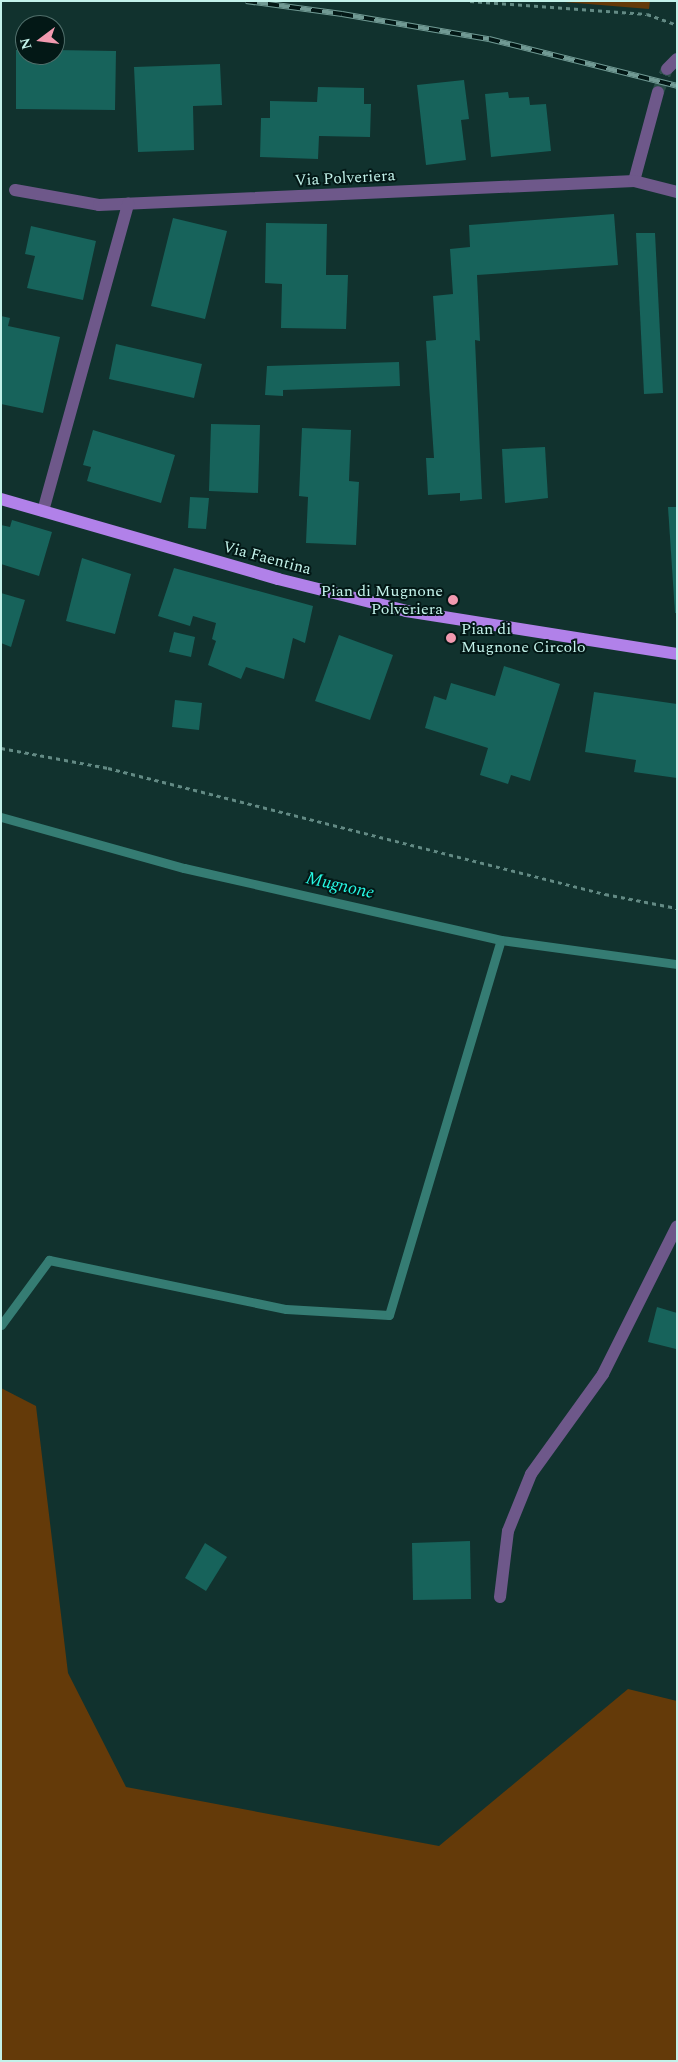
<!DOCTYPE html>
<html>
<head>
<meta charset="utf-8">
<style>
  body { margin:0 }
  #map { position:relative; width:678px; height:2062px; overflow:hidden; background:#11322e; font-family:Spectral,serif }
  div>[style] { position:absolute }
  .green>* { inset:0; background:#643a09 }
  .stream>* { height:9px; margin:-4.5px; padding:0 4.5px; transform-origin:4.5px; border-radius:4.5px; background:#357c73 }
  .building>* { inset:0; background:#17635b }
  .minor-tunnel>* { height:12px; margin-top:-6px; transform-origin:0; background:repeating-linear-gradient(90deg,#2c4f4a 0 12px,transparent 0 18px) }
  .path>* { height:3px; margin-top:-1.5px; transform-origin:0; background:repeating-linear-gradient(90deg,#638a84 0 4px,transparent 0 8px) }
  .service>* { height:12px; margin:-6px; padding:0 6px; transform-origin:6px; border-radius:6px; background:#6e588a }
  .minor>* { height:12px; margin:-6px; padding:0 6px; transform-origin:6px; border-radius:6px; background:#6e588a }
  .primary>* { height:12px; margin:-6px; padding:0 6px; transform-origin:6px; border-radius:6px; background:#b181e9 }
  .rail>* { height:5.5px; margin-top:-2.75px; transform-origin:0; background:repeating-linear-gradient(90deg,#031816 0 11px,#719a94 0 22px); box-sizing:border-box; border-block:1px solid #719a94 }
  .dots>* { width:14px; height:14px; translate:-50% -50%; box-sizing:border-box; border:2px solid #031816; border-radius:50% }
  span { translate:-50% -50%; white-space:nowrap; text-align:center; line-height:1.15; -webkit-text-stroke:4px #031816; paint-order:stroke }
  .street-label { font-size:16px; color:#c3f2ea }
  .poi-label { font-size:16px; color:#c3f2ea }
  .right { translate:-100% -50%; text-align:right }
  .left { translate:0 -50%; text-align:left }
  .water-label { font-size:18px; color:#26f8e3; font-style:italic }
  .frame { position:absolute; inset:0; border:2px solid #c3f2ea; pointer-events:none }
  .north { position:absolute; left:15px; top:15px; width:50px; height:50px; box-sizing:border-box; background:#031816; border:1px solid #506f6b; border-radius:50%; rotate:255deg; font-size:14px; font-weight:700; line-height:20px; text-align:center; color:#c3f2ea }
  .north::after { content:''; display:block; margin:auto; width:18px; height:22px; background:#f29ab0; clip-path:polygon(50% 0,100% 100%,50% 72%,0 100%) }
</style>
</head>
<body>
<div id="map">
  <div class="green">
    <div style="clip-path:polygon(552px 1px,650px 1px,649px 9px)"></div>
    <div style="clip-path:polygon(1px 1388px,36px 1406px,68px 1673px,126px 1787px,439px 1846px,628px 1689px,677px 1701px,677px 2061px,1px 2061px)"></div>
  </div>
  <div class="stream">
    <div style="left:1px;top:817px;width:190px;rotate:15.6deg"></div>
    <div style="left:184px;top:868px;width:325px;rotate:12.8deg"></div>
    <div style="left:501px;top:940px;width:178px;rotate:7.8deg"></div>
    <div style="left:1px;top:1325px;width:81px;rotate:-53.6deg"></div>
    <div style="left:49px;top:1260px;width:242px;rotate:11.7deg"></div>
    <div style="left:286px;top:1309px;width:103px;rotate:3.3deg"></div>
    <div style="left:389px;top:1315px;width:391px;rotate:-73.4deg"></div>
  </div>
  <div class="building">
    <div style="clip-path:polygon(16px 50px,25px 50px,25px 55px,55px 55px,55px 50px,116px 51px,115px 110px,16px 109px)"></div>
    <div style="clip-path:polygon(220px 64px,222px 105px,193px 106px,194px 150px,138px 152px,134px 67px)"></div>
    <div style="clip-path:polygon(464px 80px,469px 119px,461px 120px,466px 160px,426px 165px,417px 85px)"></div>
    <div style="clip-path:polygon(318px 87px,364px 88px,364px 104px,371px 104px,370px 137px,319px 136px,318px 159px,260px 157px,261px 118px,270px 118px,270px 101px,317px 102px)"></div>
    <div style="clip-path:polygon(508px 92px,509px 98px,529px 97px,530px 105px,546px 104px,551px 151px,491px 157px,485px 94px)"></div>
    <div style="clip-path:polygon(614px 214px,618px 265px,477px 275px,480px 341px,475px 340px,482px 499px,460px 501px,460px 493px,428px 495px,426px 458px,434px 458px,426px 341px,436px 340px,433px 296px,453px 294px,450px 249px,470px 247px,469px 225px)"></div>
    <div style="clip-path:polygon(173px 218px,227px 231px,205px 319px,151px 306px)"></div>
    <div style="clip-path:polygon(266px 223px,327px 224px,326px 275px,348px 275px,346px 329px,281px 328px,282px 284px,265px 283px)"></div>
    <div style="clip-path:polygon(31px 226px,96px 241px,83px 300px,27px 288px,35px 256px,25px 254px)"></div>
    <div style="clip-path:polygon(636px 233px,655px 233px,663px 393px,644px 394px)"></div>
    <div style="clip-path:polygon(1px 316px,10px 318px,8px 326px,60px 337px,43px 413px,1px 404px)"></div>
    <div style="clip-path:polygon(116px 344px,202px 364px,194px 398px,109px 379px)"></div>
    <div style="clip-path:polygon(399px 362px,400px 386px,283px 390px,283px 396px,265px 395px,267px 366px)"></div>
    <div style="clip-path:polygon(211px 424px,260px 425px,258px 493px,209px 491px)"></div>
    <div style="clip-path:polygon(302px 428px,351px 430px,349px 481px,359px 482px,356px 545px,306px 543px,308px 497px,299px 496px)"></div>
    <div style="clip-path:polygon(93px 430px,175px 455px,161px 503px,87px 481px,91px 467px,83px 465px)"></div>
    <div style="clip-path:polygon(545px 447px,548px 498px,505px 503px,502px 449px)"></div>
    <div style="clip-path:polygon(190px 497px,209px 498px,206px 529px,188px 528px)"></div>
    <div style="clip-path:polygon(668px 507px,677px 507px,677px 613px,675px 613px)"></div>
    <div style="clip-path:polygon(12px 520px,52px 532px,39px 576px,1px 564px,1px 525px,10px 527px)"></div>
    <div style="clip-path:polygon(82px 558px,131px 574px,115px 634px,66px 621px)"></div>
    <div style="clip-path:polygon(174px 568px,313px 606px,305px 643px,293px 638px,284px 679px,246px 667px,241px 679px,208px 665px,216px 641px,212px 639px,216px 623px,193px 616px,190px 626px,158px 616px)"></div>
    <div style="clip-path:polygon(1px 593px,25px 600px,11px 647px,1px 643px)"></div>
    <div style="clip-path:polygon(174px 632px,195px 637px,191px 657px,169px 652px)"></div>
    <div style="clip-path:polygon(339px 635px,393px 655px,370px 720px,315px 701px)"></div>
    <div style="clip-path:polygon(504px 666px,560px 684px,530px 781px,511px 775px,508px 784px,480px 775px,488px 748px,425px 728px,434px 696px,446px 700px,451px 683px,495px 696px)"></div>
    <div style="clip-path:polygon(594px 692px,677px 704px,677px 778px,634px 772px,636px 760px,585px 752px)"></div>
    <div style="clip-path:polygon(175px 700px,202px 703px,199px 730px,172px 727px)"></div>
    <div style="clip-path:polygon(657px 1307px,677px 1313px,676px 1349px,648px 1342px)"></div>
    <div style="clip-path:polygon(470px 1541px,471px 1599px,413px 1600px,412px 1543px)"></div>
    <div style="clip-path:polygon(205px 1543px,227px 1557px,206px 1591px,185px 1578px)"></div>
  </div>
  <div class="minor-tunnel">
    <div style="left:658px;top:92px;width:25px;rotate:-69deg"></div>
  </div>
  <div class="path">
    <div style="left:470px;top:1px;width:177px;rotate:4.2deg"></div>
    <div style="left:647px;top:14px;width:32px;rotate:20deg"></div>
    <div style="left:1px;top:748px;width:109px;rotate:10.6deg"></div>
    <div style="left:108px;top:768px;width:513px;rotate:14.23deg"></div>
    <div style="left:605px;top:894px;width:73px;rotate:11deg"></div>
  </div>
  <div class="service">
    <div style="left:500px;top:1597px;width:66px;rotate:-83.1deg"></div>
    <div style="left:508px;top:1531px;width:61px;rotate:-68deg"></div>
    <div style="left:531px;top:1474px;width:123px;rotate:-54.2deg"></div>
    <div style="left:603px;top:1374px;width:165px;rotate:-63.4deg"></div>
  </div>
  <div class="minor">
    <div style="left:667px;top:69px;width:14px;rotate:-45deg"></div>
    <div style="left:634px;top:181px;width:92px;rotate:-74.9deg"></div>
    <div style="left:15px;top:190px;width:85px;rotate:10.1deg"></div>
    <div style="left:99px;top:205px;width:536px;rotate:-2.57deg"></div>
    <div style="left:634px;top:181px;width:44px;rotate:14.3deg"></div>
    <div style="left:43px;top:511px;width:319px;rotate:-74.5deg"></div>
  </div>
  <div class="primary">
    <div style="left:1px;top:499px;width:288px;rotate:16.1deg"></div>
    <div style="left:278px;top:579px;width:132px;rotate:14deg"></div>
    <div style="left:406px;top:611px;width:274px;rotate:9deg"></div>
  </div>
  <div class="rail">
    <div style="left:246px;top:1px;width:97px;rotate:7.7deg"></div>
    <div style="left:342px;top:14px;width:149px;rotate:9.7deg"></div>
    <div style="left:489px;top:39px;width:194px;rotate:14deg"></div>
  </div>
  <div class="dots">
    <div style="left:453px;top:600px;background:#f29ab0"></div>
    <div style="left:451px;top:638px;background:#f29ab0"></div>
  </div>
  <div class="street-label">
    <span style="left:345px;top:178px;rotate:-3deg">Via Polveriera</span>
    <span style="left:267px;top:558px;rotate:15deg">Via Faentina</span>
  </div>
  <div class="poi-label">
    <span class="right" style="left:443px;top:600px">Pian di Mugnone<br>Polveriera</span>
    <span class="left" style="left:461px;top:638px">Pian di<br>Mugnone Circolo</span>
  </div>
  <div class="water-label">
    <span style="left:340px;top:886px;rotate:13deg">Mugnone</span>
  </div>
  <div class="frame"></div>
  <div class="north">N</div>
</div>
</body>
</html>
